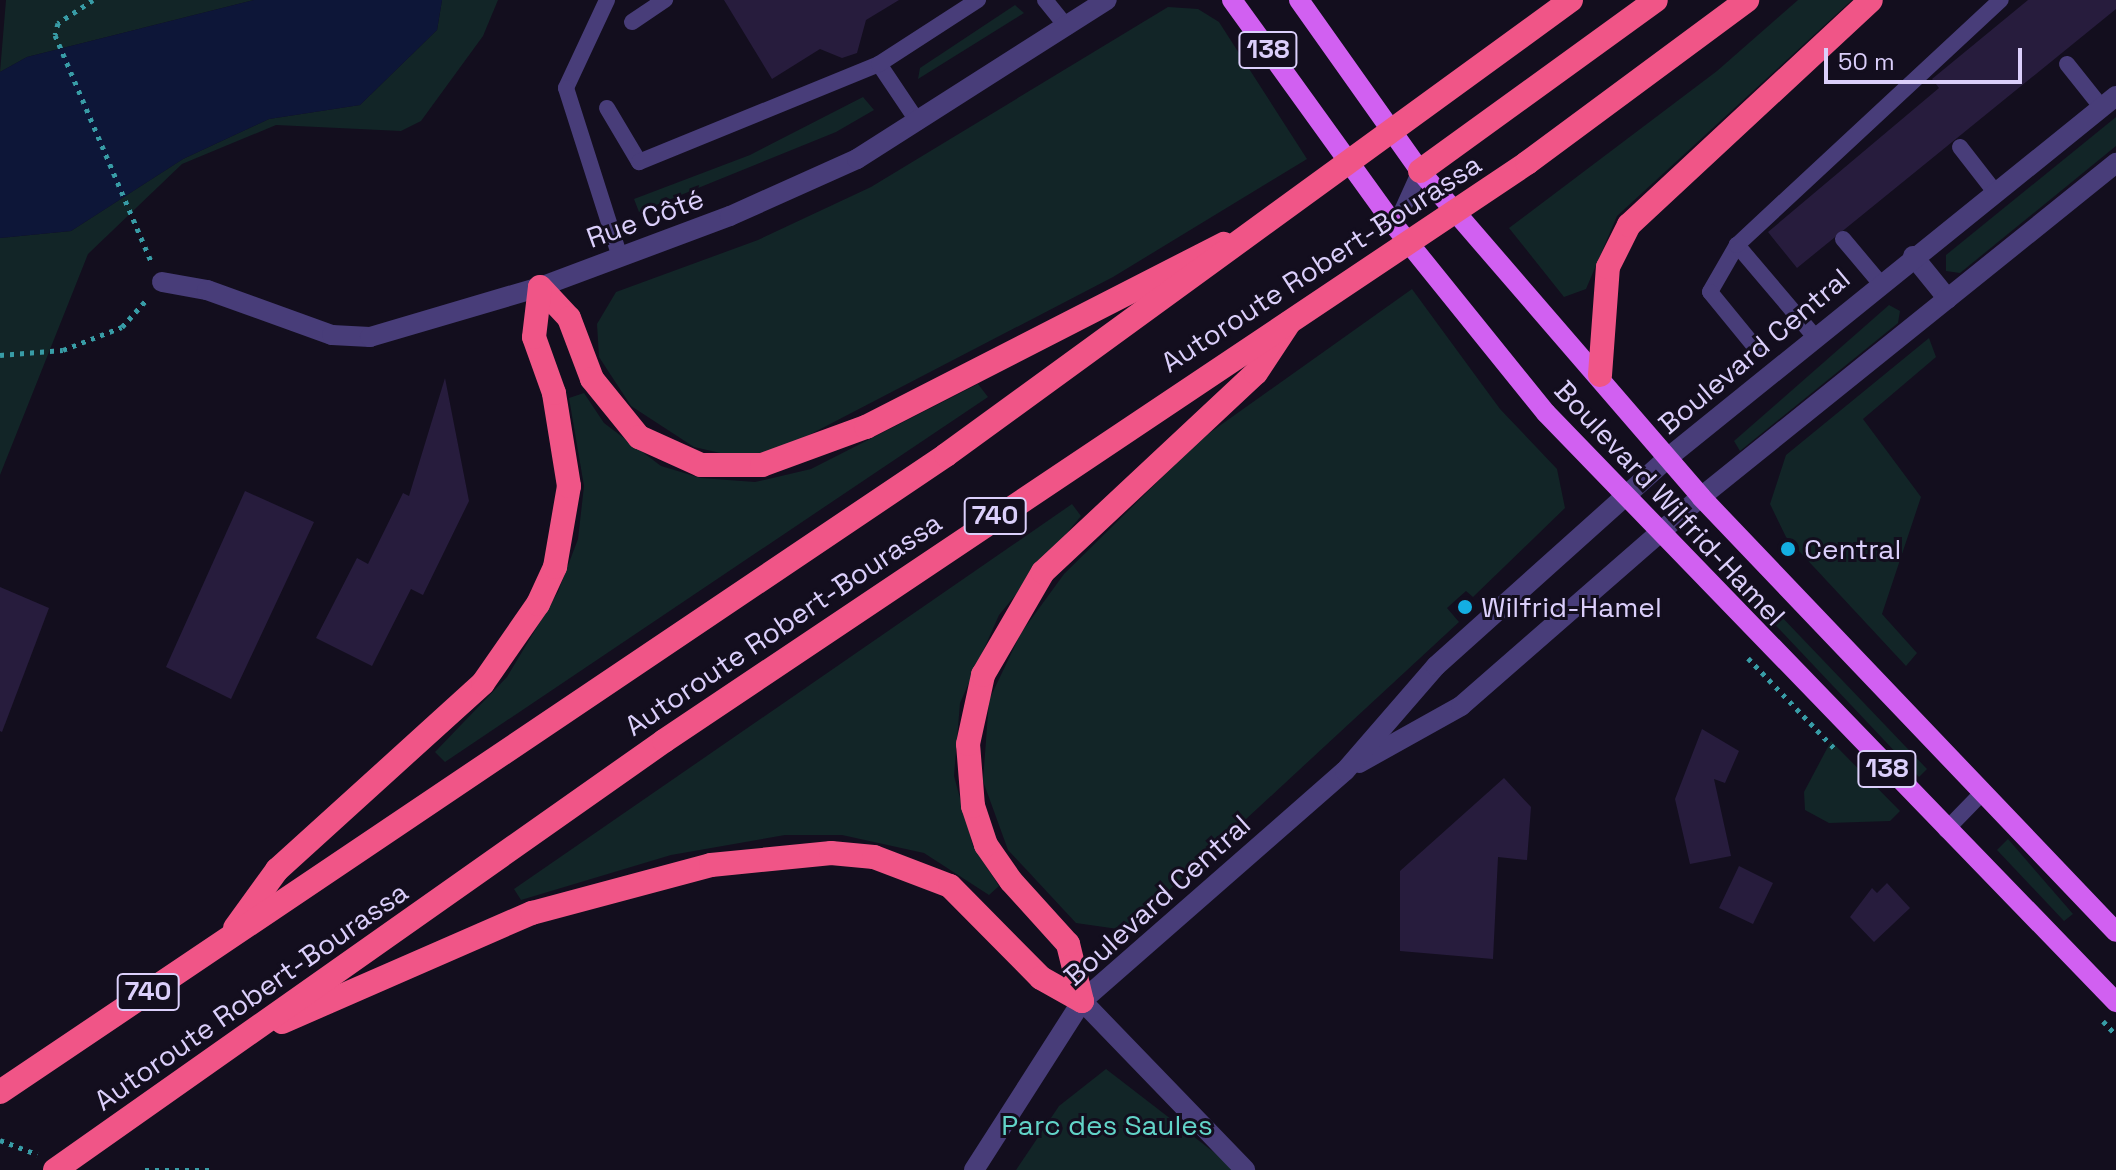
<!DOCTYPE html>
<html>
<head>
<meta charset="utf-8">
<style>
  body { margin:0 }
  #map { position:relative; width:2116px; height:1170px; overflow:hidden; background:#130e1e; font-family:"Space Grotesk",sans-serif }
  div>[style] { position:absolute }
  .green>* { inset:0; background:#122527 }
  .water>* { inset:0; background:#0d1638 }
  .building>* { inset:0; background:#271c3d }
  .path>* { height:5px; margin-top:-2.5px; transform-origin:0; background:repeating-linear-gradient(90deg,#389ca6 0 4px,transparent 0 10px) }
  .service>* { height:16px; margin:-8px; padding:0 8px; transform-origin:8px; border-radius:8px; background:#483d79 }
  .minor>* { height:20px; margin:-10px; padding:0 10px; transform-origin:10px; border-radius:10px; background:#483d79 }
  .tertiary>* { height:20px; margin:-10px; padding:0 10px; transform-origin:10px; border-radius:10px; background:#483d79 }
  .primary>* { height:20px; margin:-10px; padding:0 10px; transform-origin:10px; border-radius:10px; background:#d160f1 }
  .motorway>* { height:24px; margin:-12px; padding:0 12px; transform-origin:12px; border-radius:12px; background:#f05587 }
  .dots>* { width:22px; height:22px; translate:-50% -50%; box-sizing:border-box; border:4px solid #130e1e; border-radius:50% }
  span { translate:-50% -50%; white-space:nowrap; text-align:center; line-height:1.15; -webkit-text-stroke:6px #130e1e; paint-order:stroke }
  .shield-label span { padding:2px 6px; background:#130e1e; border:2px solid; border-radius:6px; -webkit-text-stroke-width:0 }
  .shield-label { font-size:26px; color:#dbcffb; font-weight:700 }
  .street-label { font-size:28px; color:#dbcffb }
  .poi-label { font-size:28px; color:#dbcffb }
  .left { translate:0 -50%; text-align:left }
  .park-label { font-size:28px; color:#62d4c8 }
  .scale { position:absolute; left:1824px; top:48px; width:198px; height:36px; box-sizing:border-box; border:4px solid #dbcffb; border-top:0; padding-left:10px; font-size:24px; line-height:28px; white-space:nowrap; color:#dbcffb; -webkit-text-stroke:6px #130e1e; paint-order:stroke }
</style>
</head>
<body>
<div id="map">
  <div class="green">
    <div style="clip-path:polygon(6px 0,254px 0,27px 57px,0 72px)"></div>
    <div style="clip-path:polygon(442px 0,498px 0,483px 36px,421px 121px,401px 131px,276px 125px,182px 164px,88px 254px,0 475px,0 238px,71px 231px,183px 159px,269px 119px,360px 105px,437px 30px)"></div>
    <div style="clip-path:polygon(1798px 0,1852px 0,1617px 216px,1586px 289px,1564px 297px,1509px 228px,1717px 71px)"></div>
    <div style="clip-path:polygon(1015px 5px,1024px 13px,918px 79px,920px 68px)"></div>
    <div style="clip-path:polygon(1168px 7px,1198px 9px,1219px 22px,1307px 159px,1113px 277px,782px 449px,738px 457px,694px 447px,631px 406px,599px 357px,597px 324px,616px 292px,758px 240px,871px 187px)"></div>
    <div style="clip-path:polygon(863px 97px,874px 110px,836px 132px,639px 212px,634px 199px,750px 155px)"></div>
    <div style="clip-path:polygon(2116px 117px,2116px 146px,1960px 273px,1946px 271px,1946px 255px)"></div>
    <div style="clip-path:polygon(1412px 289px,1500px 409px,1557px 469px,1565px 508px,1473px 597px,1466px 591px,1447px 608px,1459px 622px,1137px 920px,1118px 929px,1076px 923px,1008px 850px,983px 781px,989px 700px,1021px 633px,1064px 574px,1201px 439px)"></div>
    <div style="clip-path:polygon(1889px 305px,1900px 311px,1898px 323px,1740px 451px,1734px 441px)"></div>
    <div style="clip-path:polygon(1929px 338px,1936px 357px,1863px 419px,1921px 497px,1882px 614px,1917px 653px,1906px 666px,1786px 537px,1770px 504px,1786px 455px)"></div>
    <div style="clip-path:polygon(978px 384px,988px 397px,445px 762px,435px 752px,507px 677px,558px 592px,578px 539px,584px 486px,569px 398px,584px 393px,604px 423px,661px 466px,701px 478px,755px 482px,811px 469px)"></div>
    <div style="clip-path:polygon(1072px 504px,1081px 516px,999px 615px,960px 703px,954px 776px,973px 846px,999px 886px,989px 895px,924px 853px,842px 835px,785px 835px,671px 855px,521px 900px,514px 889px)"></div>
    <div style="clip-path:polygon(1754px 588px,1927px 769px,1919px 777px,1747px 595px)"></div>
    <div style="clip-path:polygon(1831px 741px,1900px 811px,1890px 821px,1829px 823px,1805px 810px,1804px 792px)"></div>
    <div style="clip-path:polygon(2008px 839px,2073px 914px,2064px 921px,1997px 850px)"></div>
    <div style="clip-path:polygon(1106px 1069px,1237px 1170px,1016px 1170px,1059px 1106px)"></div>
  </div>
  <div class="water">
    <div style="clip-path:polygon(254px 0,442px 0,437px 30px,360px 105px,269px 119px,183px 159px,71px 231px,0 238px,0 72px,27px 57px)"></div>
  </div>
  <div class="building">
    <div style="clip-path:polygon(724px 0,899px 0,866px 20px,857px 53px,842px 58px,820px 49px,772px 79px)"></div>
    <div style="clip-path:polygon(2028px 0,2116px 0,2116px 9px,1797px 268px,1768px 232px,1939px 88px,1932px 79px)"></div>
    <div style="clip-path:polygon(445px 378px,469px 501px,423px 595px,411px 589px,372px 666px,316px 638px,357px 558px,368px 564px,403px 493px,409px 496px)"></div>
    <div style="clip-path:polygon(245px 491px,314px 522px,231px 699px,166px 667px)"></div>
    <div style="clip-path:polygon(0 587px,49px 608px,2px 732px,0 731px)"></div>
    <div style="clip-path:polygon(1702px 729px,1739px 751px,1725px 783px,1714px 779px,1731px 856px,1690px 864px,1675px 799px)"></div>
    <div style="clip-path:polygon(1504px 778px,1531px 807px,1527px 860px,1498px 857px,1493px 959px,1400px 951px,1400px 871px)"></div>
    <div style="clip-path:polygon(1739px 866px,1773px 883px,1753px 924px,1719px 908px)"></div>
    <div style="clip-path:polygon(1887px 883px,1910px 908px,1874px 942px,1850px 917px,1872px 888px,1877px 893px)"></div>
  </div>
  <div class="path">
    <div style="left:93px;top:0;width:42px;rotate:146.7deg"></div>
    <div style="left:58px;top:23px;width:12px;rotate:104deg"></div>
    <div style="left:55px;top:35px;width:248px;rotate:67deg"></div>
    <div style="left:0;top:355px;width:63px;rotate:-4.5deg"></div>
    <div style="left:63px;top:350px;width:63px;rotate:-21.3deg"></div>
    <div style="left:122px;top:327px;width:39px;rotate:-48deg"></div>
    <div style="left:1748px;top:658px;width:126px;rotate:46.3deg"></div>
    <div style="left:2103px;top:1021px;width:19px;rotate:47deg"></div>
    <div style="left:0;top:1140px;width:40px;rotate:21deg"></div>
    <div style="left:145px;top:1170px;width:67px"></div>
  </div>
  <div class="service">
    <div style="left:607px;top:0;width:97px;rotate:115deg"></div>
    <div style="left:566px;top:88px;width:177px;rotate:72.3deg"></div>
    <div style="left:1045px;top:0;width:35px;rotate:51deg"></div>
    <div style="left:632px;top:22px;width:40px;rotate:-34deg"></div>
    <div style="left:879px;top:64px;width:70px;rotate:56.1deg"></div>
    <div style="left:2067px;top:64px;width:56px;rotate:51.5deg"></div>
    <div style="left:607px;top:108px;width:63px;rotate:59.3deg"></div>
    <div style="left:639px;top:162px;width:259px;rotate:-22.2deg"></div>
    <div style="left:879px;top:64px;width:118px;rotate:-32.9deg"></div>
    <div style="left:1960px;top:147px;width:57px;rotate:52.1deg"></div>
    <div style="left:1395px;top:226px;width:60px;rotate:-65.6deg"></div>
    <div style="left:1843px;top:239px;width:57px;rotate:49.9deg"></div>
    <div style="left:1737px;top:245px;width:54px;rotate:119.9deg"></div>
    <div style="left:1710px;top:292px;width:71px;rotate:50.7deg"></div>
    <div style="left:1815px;top:337px;width:121px;rotate:-130.3deg"></div>
    <div style="left:1737px;top:245px;width:360px;rotate:-42.9deg"></div>
    <div style="left:1946px;top:830px;width:52px;rotate:-45.8deg"></div>
  </div>
  <div class="minor">
    <div style="left:1913px;top:256px;width:55px;rotate:50.9deg"></div>
    <div style="left:162px;top:282px;width:46px;rotate:10.1deg"></div>
    <div style="left:207px;top:290px;width:133px;rotate:19.8deg"></div>
    <div style="left:332px;top:335px;width:38px;rotate:3deg"></div>
    <div style="left:370px;top:337px;width:177px;rotate:-16.4deg"></div>
    <div style="left:1670px;top:456px;width:573px;rotate:-38.91deg"></div>
    <div style="left:1701px;top:497px;width:533px;rotate:-38.83deg"></div>
    <div style="left:1082px;top:1001px;width:235px;rotate:46deg"></div>
  </div>
  <div class="tertiary">
    <div style="left:540px;top:287px;width:203px;rotate:-20.5deg"></div>
    <div style="left:730px;top:216px;width:139px;rotate:-24.2deg"></div>
    <div style="left:857px;top:159px;width:296px;rotate:-32.5deg"></div>
    <div style="left:1359px;top:763px;width:117px;rotate:-29.2deg"></div>
    <div style="left:1461px;top:706px;width:318px;rotate:-41.1deg"></div>
    <div style="left:974px;top:1170px;width:201px;rotate:-57.4deg"></div>
    <div style="left:1082px;top:1001px;width:349px;rotate:-41.2deg"></div>
    <div style="left:1345px;top:771px;width:139px;rotate:-49.1deg"></div>
    <div style="left:1436px;top:666px;width:314px;rotate:-41.9deg"></div>
  </div>
  <div class="primary">
    <div style="left:1232px;top:0;width:279px;rotate:54.2deg"></div>
    <div style="left:1395px;top:226px;width:240px;rotate:51.1deg"></div>
    <div style="left:1546px;top:413px;width:820px;rotate:45.94deg"></div>
    <div style="left:1299px;top:0;width:209px;rotate:54.7deg"></div>
    <div style="left:1420px;top:171px;width:430px;rotate:49.2deg"></div>
    <div style="left:1701px;top:497px;width:601px;rotate:46.35deg"></div>
  </div>
  <div class="motorway">
    <div style="left:1420px;top:171px;width:291px;rotate:-35.9deg"></div>
    <div style="left:540px;top:287px;width:42px;rotate:46.9deg"></div>
    <div style="left:569px;top:318px;width:65px;rotate:69.3deg"></div>
    <div style="left:592px;top:379px;width:75px;rotate:51deg"></div>
    <div style="left:639px;top:437px;width:68px;rotate:24.3deg"></div>
    <div style="left:701px;top:465px;width:61px"></div>
    <div style="left:762px;top:465px;width:111px;rotate:-20.1deg"></div>
    <div style="left:866px;top:427px;width:402px;rotate:-27.1deg"></div>
    <div style="left:1600px;top:375px;width:108px;rotate:-85.8deg"></div>
    <div style="left:1608px;top:267px;width:47px;rotate:-63.4deg"></div>
    <div style="left:1629px;top:225px;width:330px;rotate:-42.9deg"></div>
    <div style="left:235px;top:928px;width:72px;rotate:-54.1deg"></div>
    <div style="left:277px;top:870px;width:278px;rotate:-42.2deg"></div>
    <div style="left:483px;top:683px;width:96px;rotate:-55.2deg"></div>
    <div style="left:538px;top:604px;width:41px;rotate:-65.3deg"></div>
    <div style="left:555px;top:567px;width:82px;rotate:-80.2deg"></div>
    <div style="left:569px;top:486px;width:94px;rotate:-99.2deg"></div>
    <div style="left:554px;top:393px;width:59px;rotate:-109.7deg"></div>
    <div style="left:534px;top:337px;width:50px;rotate:-83.2deg"></div>
    <div style="left:1082px;top:1001px;width:59px;rotate:-103.8deg"></div>
    <div style="left:1068px;top:944px;width:85px;rotate:-132.1deg"></div>
    <div style="left:1011px;top:881px;width:44px;rotate:-124.8deg"></div>
    <div style="left:986px;top:845px;width:41px;rotate:-108.4deg"></div>
    <div style="left:973px;top:806px;width:62px;rotate:-94.6deg"></div>
    <div style="left:968px;top:744px;width:71px;rotate:-77.7deg"></div>
    <div style="left:983px;top:675px;width:119px;rotate:-59.8deg"></div>
    <div style="left:1043px;top:572px;width:291px;rotate:-43.1deg"></div>
    <div style="left:1256px;top:373px;width:60px;rotate:-56.6deg"></div>
    <div style="left:282px;top:1022px;width:273px;rotate:-23.6deg"></div>
    <div style="left:532px;top:913px;width:185px;rotate:-15deg"></div>
    <div style="left:711px;top:865px;width:121px;rotate:-5.7deg"></div>
    <div style="left:831px;top:853px;width:43px;rotate:5.3deg"></div>
    <div style="left:874px;top:857px;width:81px;rotate:20.9deg"></div>
    <div style="left:950px;top:886px;width:129px;rotate:45.3deg"></div>
    <div style="left:1041px;top:978px;width:47px;rotate:29.3deg"></div>
    <div style="left:0;top:1092px;width:1140px;rotate:-33.95deg"></div>
    <div style="left:946px;top:455px;width:773px;rotate:-36.05deg"></div>
    <div style="left:55px;top:1170px;width:745px;rotate:-35.16deg"></div>
    <div style="left:664px;top:741px;width:1039px;rotate:-33.81deg"></div>
    <div style="left:1527px;top:163px;width:274px;rotate:-36.5deg"></div>
  </div>
  <div class="dots">
    <div style="left:1788px;top:549px;background:#14aee2"></div>
    <div style="left:1465px;top:607px;background:#14aee2"></div>
  </div>
  <div class="shield-label">
    <span style="left:1268px;top:50px">138</span>
    <span style="left:995px;top:516px">740</span>
    <span style="left:1887px;top:769px">138</span>
    <span style="left:148px;top:992px">740</span>
  </div>
  <div class="street-label">
    <span style="left:645px;top:218px;rotate:-20deg">Rue Côté</span>
    <span style="left:1321px;top:263px;rotate:-33deg">Autoroute Robert-Bourassa</span>
    <span style="left:1754px;top:351px;rotate:-40deg">Boulevard Central</span>
    <span style="left:1670px;top:503px;rotate:47deg">Boulevard Wilfrid-Hamel</span>
    <span style="left:783px;top:624px;rotate:-34deg">Autoroute Robert-Bourassa</span>
    <span style="left:1157px;top:900px;rotate:-42deg">Boulevard Central</span>
    <span style="left:251px;top:996px;rotate:-35deg">Autoroute Robert-Bourassa</span>
  </div>
  <div class="poi-label">
    <span class="left" style="left:1804px;top:549px">Central</span>
    <span class="left" style="left:1481px;top:607px">Wilfrid-Hamel</span>
  </div>
  <div class="park-label">
    <span style="left:1107px;top:1125px">Parc des Saules</span>
  </div>
  <div class="scale">50 m</div>
</div>
</body>
</html>
